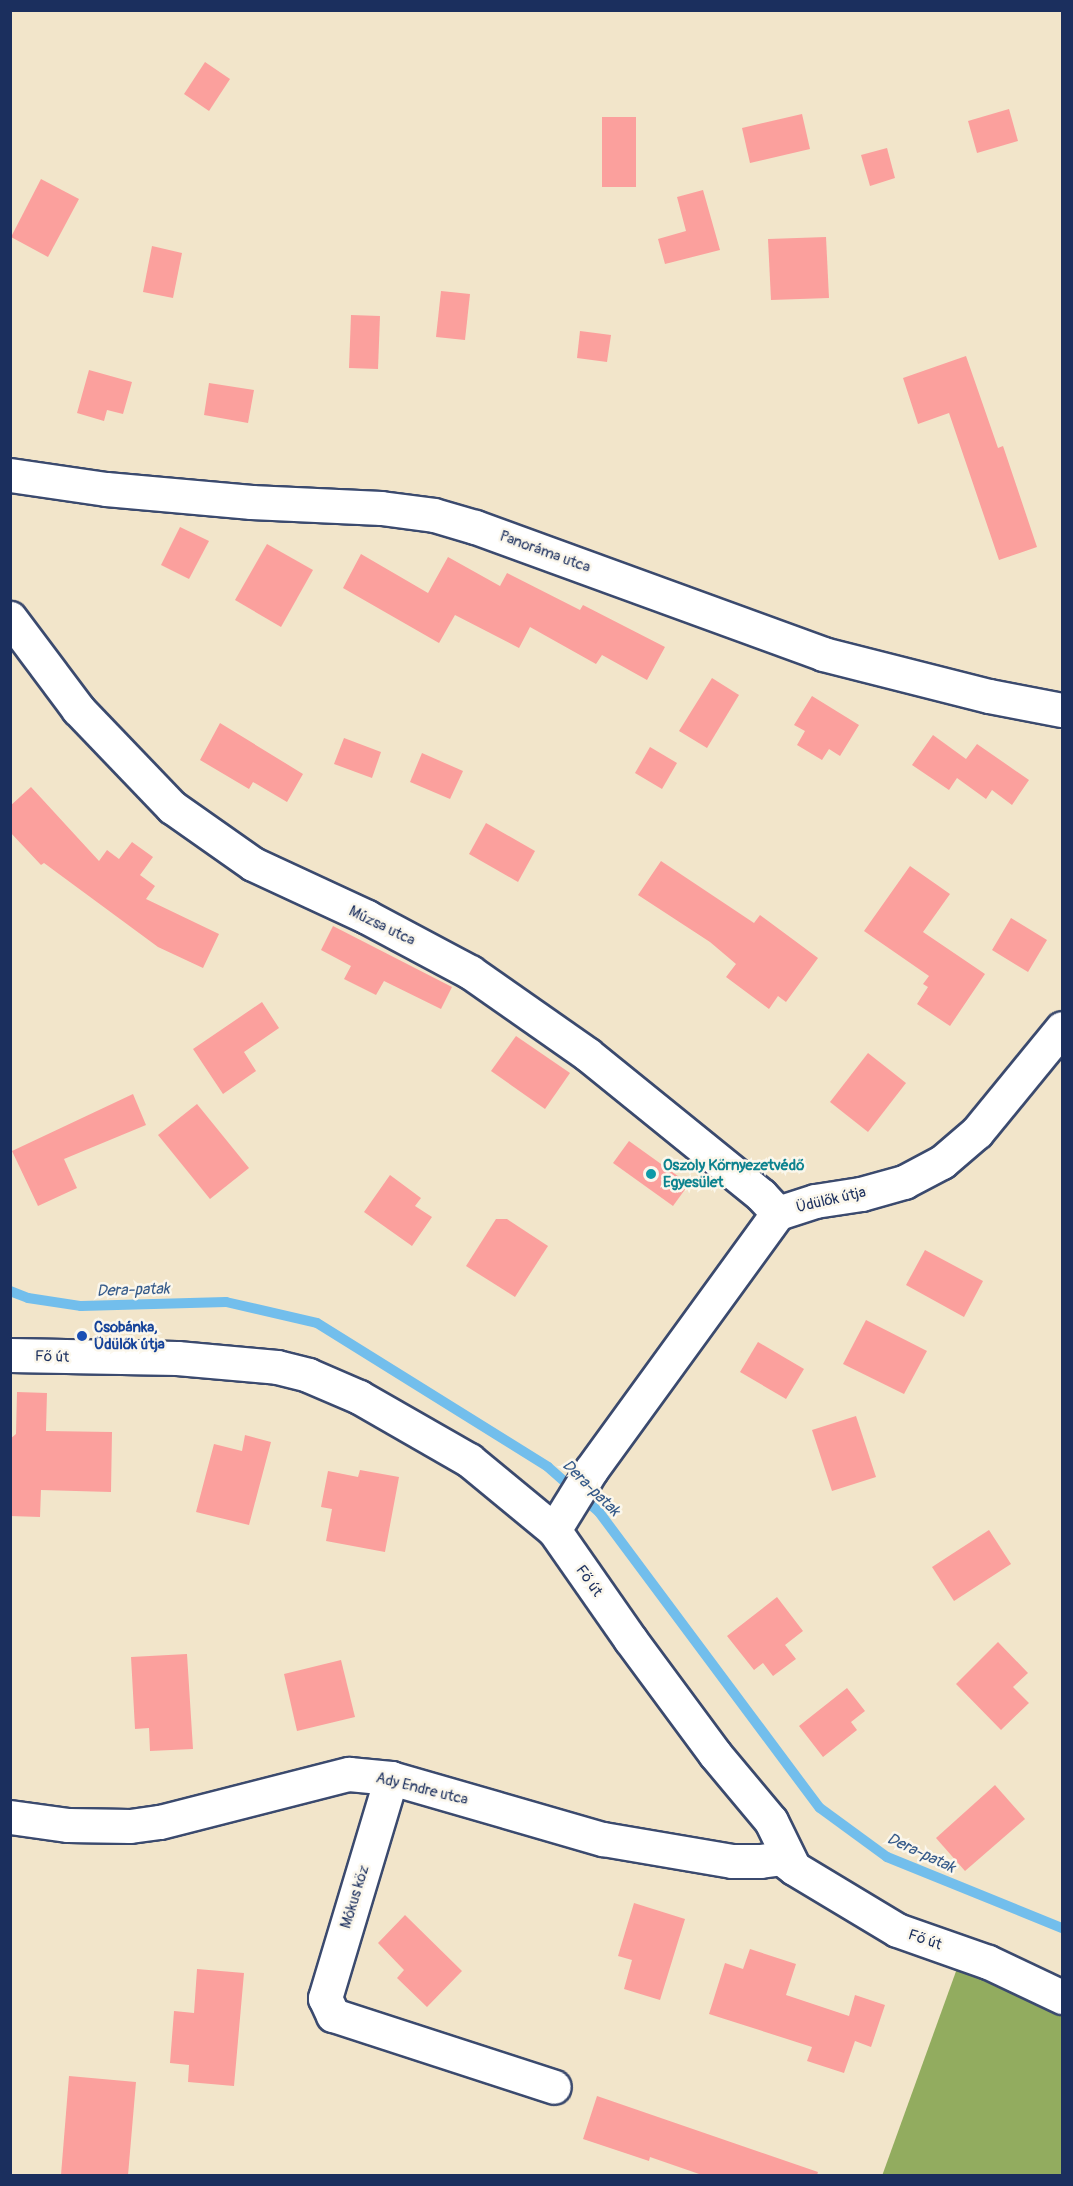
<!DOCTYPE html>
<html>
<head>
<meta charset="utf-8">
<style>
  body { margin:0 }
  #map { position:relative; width:1073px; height:2186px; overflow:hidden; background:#f2e5ca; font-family:Pangolin,sans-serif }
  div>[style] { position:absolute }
  .forest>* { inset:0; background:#92ac5f }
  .stream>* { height:10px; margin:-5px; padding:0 5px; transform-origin:5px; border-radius:5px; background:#72beec }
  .building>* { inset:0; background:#fba09d }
  .roads { filter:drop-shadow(2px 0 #3b4a6e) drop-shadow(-2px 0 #3b4a6e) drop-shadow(0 2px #3b4a6e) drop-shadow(0 -2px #3b4a6e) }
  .minor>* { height:33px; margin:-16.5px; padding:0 16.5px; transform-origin:16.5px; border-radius:16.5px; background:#fff }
  .major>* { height:33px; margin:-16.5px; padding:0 16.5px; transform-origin:16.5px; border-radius:16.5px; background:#fff }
  .dots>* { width:16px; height:16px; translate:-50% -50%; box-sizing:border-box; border:3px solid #fbf7ec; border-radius:50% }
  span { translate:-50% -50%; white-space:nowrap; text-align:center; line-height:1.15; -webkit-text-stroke:5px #fbf7ec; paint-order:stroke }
  .street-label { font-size:15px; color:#1b2f5e }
  .culture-label { font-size:15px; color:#0d838f; font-weight:700 }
  .left { translate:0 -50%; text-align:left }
  .transit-label { font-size:15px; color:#164399; font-weight:700 }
  .water-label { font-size:16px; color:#355a89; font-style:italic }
  .frame { position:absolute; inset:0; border:12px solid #1b2f5e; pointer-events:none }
</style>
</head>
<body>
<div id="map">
  <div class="forest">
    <div style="clip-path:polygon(959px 1963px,1062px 2010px,1062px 2175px,882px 2176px)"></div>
  </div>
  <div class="stream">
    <div style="left:10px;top:1291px;width:19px;rotate:21deg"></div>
    <div style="left:28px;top:1298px;width:54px;rotate:8.6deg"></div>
    <div style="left:81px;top:1306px;width:145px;rotate:-1.6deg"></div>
    <div style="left:226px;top:1302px;width:93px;rotate:13deg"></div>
    <div style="left:317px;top:1323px;width:272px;rotate:31.9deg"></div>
    <div style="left:548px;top:1467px;width:68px;rotate:41.4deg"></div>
    <div style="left:599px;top:1512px;width:369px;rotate:53.3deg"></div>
    <div style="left:820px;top:1808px;width:83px;rotate:36.2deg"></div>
    <div style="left:887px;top:1857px;width:189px;rotate:22.1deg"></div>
  </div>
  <div class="building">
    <div style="clip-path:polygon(205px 62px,230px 79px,209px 111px,184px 94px)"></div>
    <div style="clip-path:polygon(1009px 109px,1018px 141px,977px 153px,968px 121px)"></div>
    <div style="clip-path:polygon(802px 114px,810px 149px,750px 163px,742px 128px)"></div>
    <div style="clip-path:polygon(602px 117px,636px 117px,636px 187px,602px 187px)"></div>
    <div style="clip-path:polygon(887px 148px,895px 178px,870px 186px,861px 155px)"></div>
    <div style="clip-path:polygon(41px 179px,79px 199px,48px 257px,11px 237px)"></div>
    <div style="clip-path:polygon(703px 190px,720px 250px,665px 264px,658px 239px,686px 231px,677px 197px)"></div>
    <div style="clip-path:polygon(826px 237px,829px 298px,771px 300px,768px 239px)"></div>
    <div style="clip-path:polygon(152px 246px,182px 253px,173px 298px,143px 292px)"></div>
    <div style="clip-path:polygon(441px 291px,470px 294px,465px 340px,436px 337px)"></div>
    <div style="clip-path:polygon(351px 315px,380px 316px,378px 369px,349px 368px)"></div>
    <div style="clip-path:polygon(580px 331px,611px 335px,607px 362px,577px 358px)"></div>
    <div style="clip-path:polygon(966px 356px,998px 448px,1003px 446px,1037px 547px,999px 560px,949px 413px,918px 424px,903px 378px)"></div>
    <div style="clip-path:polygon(89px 370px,132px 382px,123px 414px,107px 410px,104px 421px,77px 413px)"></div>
    <div style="clip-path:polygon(209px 383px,254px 390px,248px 423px,204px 415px)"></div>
    <div style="clip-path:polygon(180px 527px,209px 541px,189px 579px,161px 565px)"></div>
    <div style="clip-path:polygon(267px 544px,313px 570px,281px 627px,235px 600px)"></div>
    <div style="clip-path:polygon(361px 554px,428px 593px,448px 557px,500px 586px,507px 573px,580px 610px,583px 605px,665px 647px,647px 680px,602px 655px,596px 664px,530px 627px,519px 648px,455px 615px,439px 643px,343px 588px)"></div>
    <div style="clip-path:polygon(712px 678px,739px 695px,707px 748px,679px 731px)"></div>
    <div style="clip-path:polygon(812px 696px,859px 725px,840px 756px,829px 749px,822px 760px,797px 745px,805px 731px,794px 725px)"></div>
    <div style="clip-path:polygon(220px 723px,303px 774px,287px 802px,253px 782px,249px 789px,200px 760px)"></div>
    <div style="clip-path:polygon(933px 735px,966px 759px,977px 744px,1029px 780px,1012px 805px,992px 790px,986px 799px,957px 778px,949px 790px,912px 765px)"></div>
    <div style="clip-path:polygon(344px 738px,381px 752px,372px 778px,334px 764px)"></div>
    <div style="clip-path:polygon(650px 747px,677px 763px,662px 789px,635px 773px)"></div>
    <div style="clip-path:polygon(422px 753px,463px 771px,450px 799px,410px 782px)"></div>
    <div style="clip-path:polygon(31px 787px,99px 861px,107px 850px,119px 859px,132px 842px,153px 857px,140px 875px,155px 886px,146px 899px,219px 934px,203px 968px,158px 947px,44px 863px,41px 865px,10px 832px,10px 806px)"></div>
    <div style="clip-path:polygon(486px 823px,535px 851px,518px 882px,469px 854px)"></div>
    <div style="clip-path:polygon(661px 861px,754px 923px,760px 915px,818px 958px,786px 1002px,778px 996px,769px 1009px,726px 977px,736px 964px,710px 942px,638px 895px)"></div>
    <div style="clip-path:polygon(910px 866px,950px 894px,923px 932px,985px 974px,950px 1026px,917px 1004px,928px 987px,923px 984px,929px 976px,864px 931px)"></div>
    <div style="clip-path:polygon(1011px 918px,1047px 940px,1028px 972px,992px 950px)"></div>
    <div style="clip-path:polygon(333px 926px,452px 987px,441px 1009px,384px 981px,376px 995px,344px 979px,351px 966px,321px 950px)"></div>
    <div style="clip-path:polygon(262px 1002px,279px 1028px,244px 1052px,256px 1071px,223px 1094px,193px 1049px)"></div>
    <div style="clip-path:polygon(516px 1036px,570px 1073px,545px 1109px,491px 1071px)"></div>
    <div style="clip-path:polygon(868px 1053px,906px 1083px,868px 1132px,830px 1102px)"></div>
    <div style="clip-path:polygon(133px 1094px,146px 1125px,64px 1159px,77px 1188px,38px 1206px,12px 1151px)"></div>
    <div style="clip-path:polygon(197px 1104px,249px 1168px,210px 1199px,158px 1135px)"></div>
    <div style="clip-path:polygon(629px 1141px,689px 1184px,673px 1206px,613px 1163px)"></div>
    <div style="clip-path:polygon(390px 1175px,421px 1198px,415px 1206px,432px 1217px,412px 1246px,364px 1212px)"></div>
    <div style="clip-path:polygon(496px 1219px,507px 1219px,548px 1246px,515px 1297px,466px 1266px)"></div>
    <div style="clip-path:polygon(925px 1250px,983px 1281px,964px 1317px,906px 1285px)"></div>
    <div style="clip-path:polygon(866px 1320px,927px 1351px,904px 1394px,843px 1364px)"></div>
    <div style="clip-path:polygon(758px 1342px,804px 1369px,786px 1399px,740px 1372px)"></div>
    <div style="clip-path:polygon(17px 1392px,47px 1393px,46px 1431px,112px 1432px,111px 1492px,41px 1490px,40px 1517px,10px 1516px,10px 1439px,16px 1434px)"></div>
    <div style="clip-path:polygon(856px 1416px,876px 1477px,832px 1491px,812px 1430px)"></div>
    <div style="clip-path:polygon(245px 1435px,271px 1442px,249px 1525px,196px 1512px,214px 1444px,242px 1451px)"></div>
    <div style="clip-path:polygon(360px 1470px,399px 1477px,385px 1552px,326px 1541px,332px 1509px,321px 1507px,328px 1471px,358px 1477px)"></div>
    <div style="clip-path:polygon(989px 1530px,1011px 1564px,954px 1601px,932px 1567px)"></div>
    <div style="clip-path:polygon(777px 1597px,803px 1631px,785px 1645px,796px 1659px,773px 1676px,763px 1663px,754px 1670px,727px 1636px)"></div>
    <div style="clip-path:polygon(998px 1642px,1028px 1673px,1013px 1687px,1029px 1703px,1001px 1730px,956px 1684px)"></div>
    <div style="clip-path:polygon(187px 1654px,193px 1749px,150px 1751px,149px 1728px,135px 1729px,131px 1657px)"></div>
    <div style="clip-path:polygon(341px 1660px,355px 1717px,297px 1731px,284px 1674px)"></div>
    <div style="clip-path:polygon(847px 1688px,865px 1711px,851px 1722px,857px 1730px,823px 1757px,799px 1726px)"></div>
    <div style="clip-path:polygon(995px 1785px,1025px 1819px,965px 1871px,936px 1838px)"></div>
    <div style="clip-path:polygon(634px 1903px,685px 1919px,660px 2000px,624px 1989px,632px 1960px,618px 1956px)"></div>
    <div style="clip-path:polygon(405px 1915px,462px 1971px,427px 2007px,397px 1978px,404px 1970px,378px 1943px)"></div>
    <div style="clip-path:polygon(750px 1949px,796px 1964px,786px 1995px,849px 2016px,855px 1995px,885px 2005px,871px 2047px,855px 2041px,844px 2073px,807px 2061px,812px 2047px,709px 2014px,725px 1963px,743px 1969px)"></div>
    <div style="clip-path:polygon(197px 1969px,244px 1973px,234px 2086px,188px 2082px,189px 2065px,170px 2063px,174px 2011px,194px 2013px)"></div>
    <div style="clip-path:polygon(69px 2076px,136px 2082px,128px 2175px,61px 2175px)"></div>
    <div style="clip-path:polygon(597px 2096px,818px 2172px,817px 2175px,702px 2175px,650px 2157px,649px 2161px,583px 2139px)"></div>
  </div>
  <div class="roads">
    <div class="minor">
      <div style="left:10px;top:475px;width:97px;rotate:8.3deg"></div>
      <div style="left:106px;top:489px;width:146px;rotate:5.1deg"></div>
      <div style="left:251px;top:502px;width:130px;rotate:2.6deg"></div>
      <div style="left:381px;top:508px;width:53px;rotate:7.5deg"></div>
      <div style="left:434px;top:515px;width:43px;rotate:16.3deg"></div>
      <div style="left:475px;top:527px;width:370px;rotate:20deg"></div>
      <div style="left:823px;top:654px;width:171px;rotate:14.2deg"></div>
      <div style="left:989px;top:696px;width:74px;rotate:10.9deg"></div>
      <div style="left:10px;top:618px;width:114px;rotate:53.2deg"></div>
      <div style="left:78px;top:709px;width:136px;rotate:46.2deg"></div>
      <div style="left:172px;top:807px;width:99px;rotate:35.1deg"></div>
      <div style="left:253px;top:864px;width:126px;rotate:24.9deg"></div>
      <div style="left:367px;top:917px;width:117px;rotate:28.1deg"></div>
      <div style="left:470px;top:972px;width:143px;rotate:35deg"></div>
      <div style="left:587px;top:1054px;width:224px;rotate:39deg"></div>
      <div style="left:761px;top:1195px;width:25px;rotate:47deg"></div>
      <div style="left:554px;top:1530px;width:70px;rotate:-58.3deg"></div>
      <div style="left:591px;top:1470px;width:318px;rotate:-54deg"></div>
      <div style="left:778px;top:1213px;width:39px;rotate:-18deg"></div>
      <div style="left:815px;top:1201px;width:47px;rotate:-8.7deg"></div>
      <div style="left:861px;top:1194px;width:45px;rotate:-15.6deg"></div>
      <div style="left:904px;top:1182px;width:43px;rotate:-27.8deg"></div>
      <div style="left:942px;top:1162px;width:46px;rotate:-40.6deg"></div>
      <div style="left:977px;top:1132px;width:134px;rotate:-50.7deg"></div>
      <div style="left:391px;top:1778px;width:230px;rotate:106.7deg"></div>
      <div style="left:325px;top:1998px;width:19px;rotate:65deg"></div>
      <div style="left:333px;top:2015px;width:232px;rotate:18deg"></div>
      <div style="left:10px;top:1817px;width:59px;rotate:7.9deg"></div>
      <div style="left:68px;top:1825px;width:62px;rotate:0.9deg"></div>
      <div style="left:130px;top:1826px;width:30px;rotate:-8deg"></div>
      <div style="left:160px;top:1822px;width:195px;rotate:-14.3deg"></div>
      <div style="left:349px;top:1774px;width:42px;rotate:5.4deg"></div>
      <div style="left:391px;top:1778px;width:221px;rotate:16.1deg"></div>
      <div style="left:603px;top:1839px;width:131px;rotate:9.7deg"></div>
      <div style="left:732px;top:1861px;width:28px"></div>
      <div style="left:760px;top:1861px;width:21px;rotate:-8deg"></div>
      <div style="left:781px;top:1858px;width:16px;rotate:38deg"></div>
    </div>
    <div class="major">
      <div style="left:10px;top:1355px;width:167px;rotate:1deg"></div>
      <div style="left:177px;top:1358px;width:100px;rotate:5.1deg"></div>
      <div style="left:277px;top:1367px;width:32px;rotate:14deg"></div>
      <div style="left:308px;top:1375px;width:56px;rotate:23.3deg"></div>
      <div style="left:359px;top:1397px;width:127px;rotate:29.8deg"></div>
      <div style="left:469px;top:1460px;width:110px;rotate:39.5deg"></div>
      <div style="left:554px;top:1530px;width:133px;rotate:55.1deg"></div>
      <div style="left:630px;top:1639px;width:143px;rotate:53.5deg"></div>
      <div style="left:715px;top:1754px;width:87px;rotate:50.1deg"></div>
      <div style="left:771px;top:1821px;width:52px;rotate:63.9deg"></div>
      <div style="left:794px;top:1868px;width:120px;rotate:31deg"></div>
      <div style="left:897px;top:1930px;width:96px;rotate:19.4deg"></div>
      <div style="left:988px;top:1962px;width:82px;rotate:25.3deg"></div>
    </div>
  </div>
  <div class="dots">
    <div style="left:651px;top:1174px;background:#0f9aa8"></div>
    <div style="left:82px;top:1336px;background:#1a4fb4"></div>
  </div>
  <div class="street-label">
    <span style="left:545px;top:552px;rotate:20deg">Panoráma utca</span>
    <span style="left:382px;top:926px;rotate:26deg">Múzsa utca</span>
    <span style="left:831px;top:1200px;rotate:-13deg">Üdülők útja</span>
    <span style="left:52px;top:1357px;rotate:2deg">Fő út</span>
    <span style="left:589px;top:1581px;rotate:55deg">Fő út</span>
    <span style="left:422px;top:1789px;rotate:14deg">Ady Endre utca</span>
    <span style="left:355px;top:1897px;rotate:-73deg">Mókus köz</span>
    <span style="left:925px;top:1940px;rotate:19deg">Fő út</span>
  </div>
  <div class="culture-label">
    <span class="left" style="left:663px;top:1174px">Oszoly Környezetvédő<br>Egyesület</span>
  </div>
  <div class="transit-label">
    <span class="left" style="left:94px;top:1336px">Csobánka,<br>Üdülők útja</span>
  </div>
  <div class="water-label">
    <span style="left:133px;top:1290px;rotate:-2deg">Dera-patak</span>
    <span style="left:591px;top:1488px;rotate:44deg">Dera-patak</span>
    <span style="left:921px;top:1853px;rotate:25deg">Dera-patak</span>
  </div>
  <div class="frame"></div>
</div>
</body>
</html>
